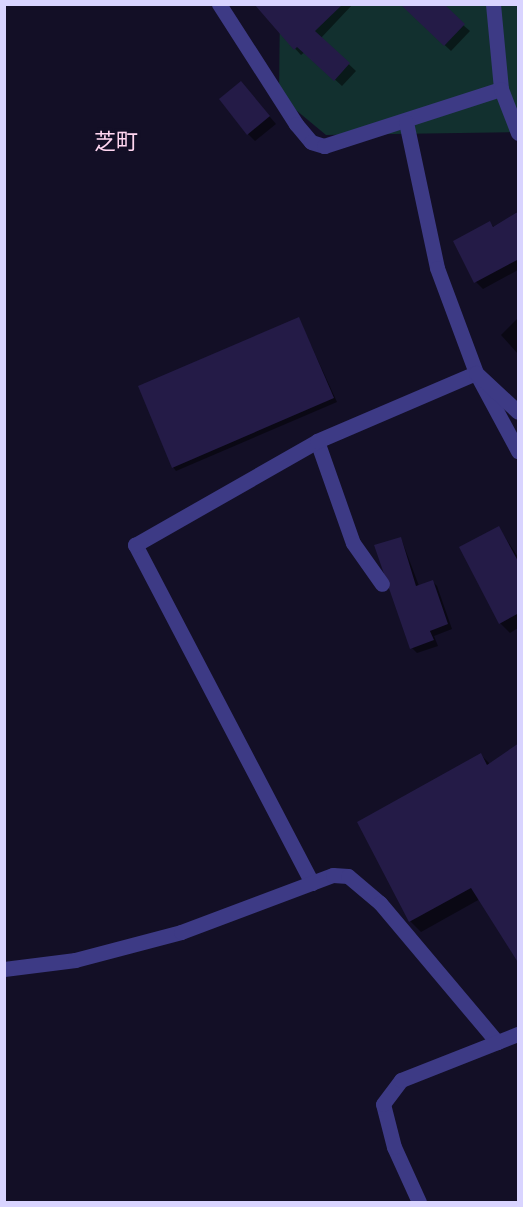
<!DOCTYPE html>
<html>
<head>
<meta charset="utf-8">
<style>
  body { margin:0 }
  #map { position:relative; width:523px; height:1207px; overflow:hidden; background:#130f26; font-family:Mulish,"Noto Sans JP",sans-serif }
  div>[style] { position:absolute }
  .green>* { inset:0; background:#12302f }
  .shadow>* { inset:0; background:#0007 }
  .building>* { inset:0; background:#241b47 }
  .minor>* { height:15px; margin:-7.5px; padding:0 7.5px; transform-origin:7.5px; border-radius:7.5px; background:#3d3a85 }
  span { translate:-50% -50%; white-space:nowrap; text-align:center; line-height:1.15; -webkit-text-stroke:6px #130f26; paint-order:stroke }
  .neighbourhood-label { font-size:22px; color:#ffd6f0 }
  .frame { position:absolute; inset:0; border:6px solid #d9d4ff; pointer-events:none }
</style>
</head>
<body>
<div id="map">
  <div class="green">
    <div style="clip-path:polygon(280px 5px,518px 5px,518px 132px,326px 135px,279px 96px)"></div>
  </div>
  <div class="shadow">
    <div style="clip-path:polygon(254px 4px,353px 4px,321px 38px,356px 71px,342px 86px,305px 52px,301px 55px)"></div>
    <div style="clip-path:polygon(401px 4px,463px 25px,470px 31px,451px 51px)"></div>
    <div style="clip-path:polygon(241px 83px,276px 124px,255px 141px,248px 134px)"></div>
    <div style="clip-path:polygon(518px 211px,518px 270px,483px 289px,476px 282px,490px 223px,495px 228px)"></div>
    <div style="clip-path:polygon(518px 318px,518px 354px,501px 335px)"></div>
    <div style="clip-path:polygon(299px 319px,337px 402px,176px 471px,173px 467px)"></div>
    <div style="clip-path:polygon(499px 528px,518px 557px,518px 628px,510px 633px,500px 623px)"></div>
    <div style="clip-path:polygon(401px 538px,419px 586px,432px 581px,437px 586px,452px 629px,434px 636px,438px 646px,417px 653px,412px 648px)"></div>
    <div style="clip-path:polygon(481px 755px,491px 765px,480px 899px,421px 932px,410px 921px)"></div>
  </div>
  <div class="building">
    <div style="clip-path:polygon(254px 4px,343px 4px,315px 31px,350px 63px,334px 81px,297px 47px,294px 50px)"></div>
    <div style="clip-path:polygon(400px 4px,444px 4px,465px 24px,444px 46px)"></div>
    <div style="clip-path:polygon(241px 81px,270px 116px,247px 135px,219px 99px)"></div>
    <div style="clip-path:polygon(519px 211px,519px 259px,474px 283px,453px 241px,490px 221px,493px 227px)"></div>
    <div style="clip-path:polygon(299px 317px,334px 398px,172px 468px,138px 386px)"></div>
    <div style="clip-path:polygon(499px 526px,519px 563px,519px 613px,499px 624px,459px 547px)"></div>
    <div style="clip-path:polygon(401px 537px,416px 586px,433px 580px,448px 624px,430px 631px,434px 640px,410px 649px,374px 545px)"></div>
    <div style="clip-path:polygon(519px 743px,519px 964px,471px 888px,409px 922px,357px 822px,481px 753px,487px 765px)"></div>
  </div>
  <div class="minor">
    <div style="left:219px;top:4px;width:143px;rotate:57.3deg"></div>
    <div style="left:296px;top:124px;width:23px;rotate:50deg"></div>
    <div style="left:311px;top:142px;width:14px;rotate:17deg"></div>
    <div style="left:324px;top:146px;width:186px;rotate:-17.9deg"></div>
    <div style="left:493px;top:4px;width:85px;rotate:84.6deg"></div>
    <div style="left:501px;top:89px;width:47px;rotate:68.9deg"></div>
    <div style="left:406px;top:122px;width:149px;rotate:78deg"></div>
    <div style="left:437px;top:268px;width:112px;rotate:69.6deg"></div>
    <div style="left:476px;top:373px;width:89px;rotate:61.7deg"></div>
    <div style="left:317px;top:441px;width:108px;rotate:70.6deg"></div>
    <div style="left:353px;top:543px;width:50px;rotate:54.7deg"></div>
    <div style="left:312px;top:883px;width:382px;rotate:-117.6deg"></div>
    <div style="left:135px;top:545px;width:210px;rotate:-29.7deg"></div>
    <div style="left:317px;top:441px;width:173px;rotate:-23.2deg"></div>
    <div style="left:476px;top:373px;width:57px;rotate:42.9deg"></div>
    <div style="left:4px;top:969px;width:72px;rotate:-7.2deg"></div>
    <div style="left:75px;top:960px;width:110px;rotate:-14.8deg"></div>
    <div style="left:181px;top:932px;width:162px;rotate:-20.6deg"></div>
    <div style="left:333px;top:875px;width:15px;rotate:4deg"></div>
    <div style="left:348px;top:876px;width:42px;rotate:40.2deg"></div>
    <div style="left:380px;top:903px;width:182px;rotate:49.9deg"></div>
    <div style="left:419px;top:1202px;width:60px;rotate:-114.4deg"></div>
    <div style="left:394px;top:1147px;width:44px;rotate:-104.3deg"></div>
    <div style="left:383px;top:1104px;width:30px;rotate:-53deg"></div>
    <div style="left:401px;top:1080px;width:126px;rotate:-21.5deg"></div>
  </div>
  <div class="neighbourhood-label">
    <span style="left:116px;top:142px">芝町</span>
  </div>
  <div class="frame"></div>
</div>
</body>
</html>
